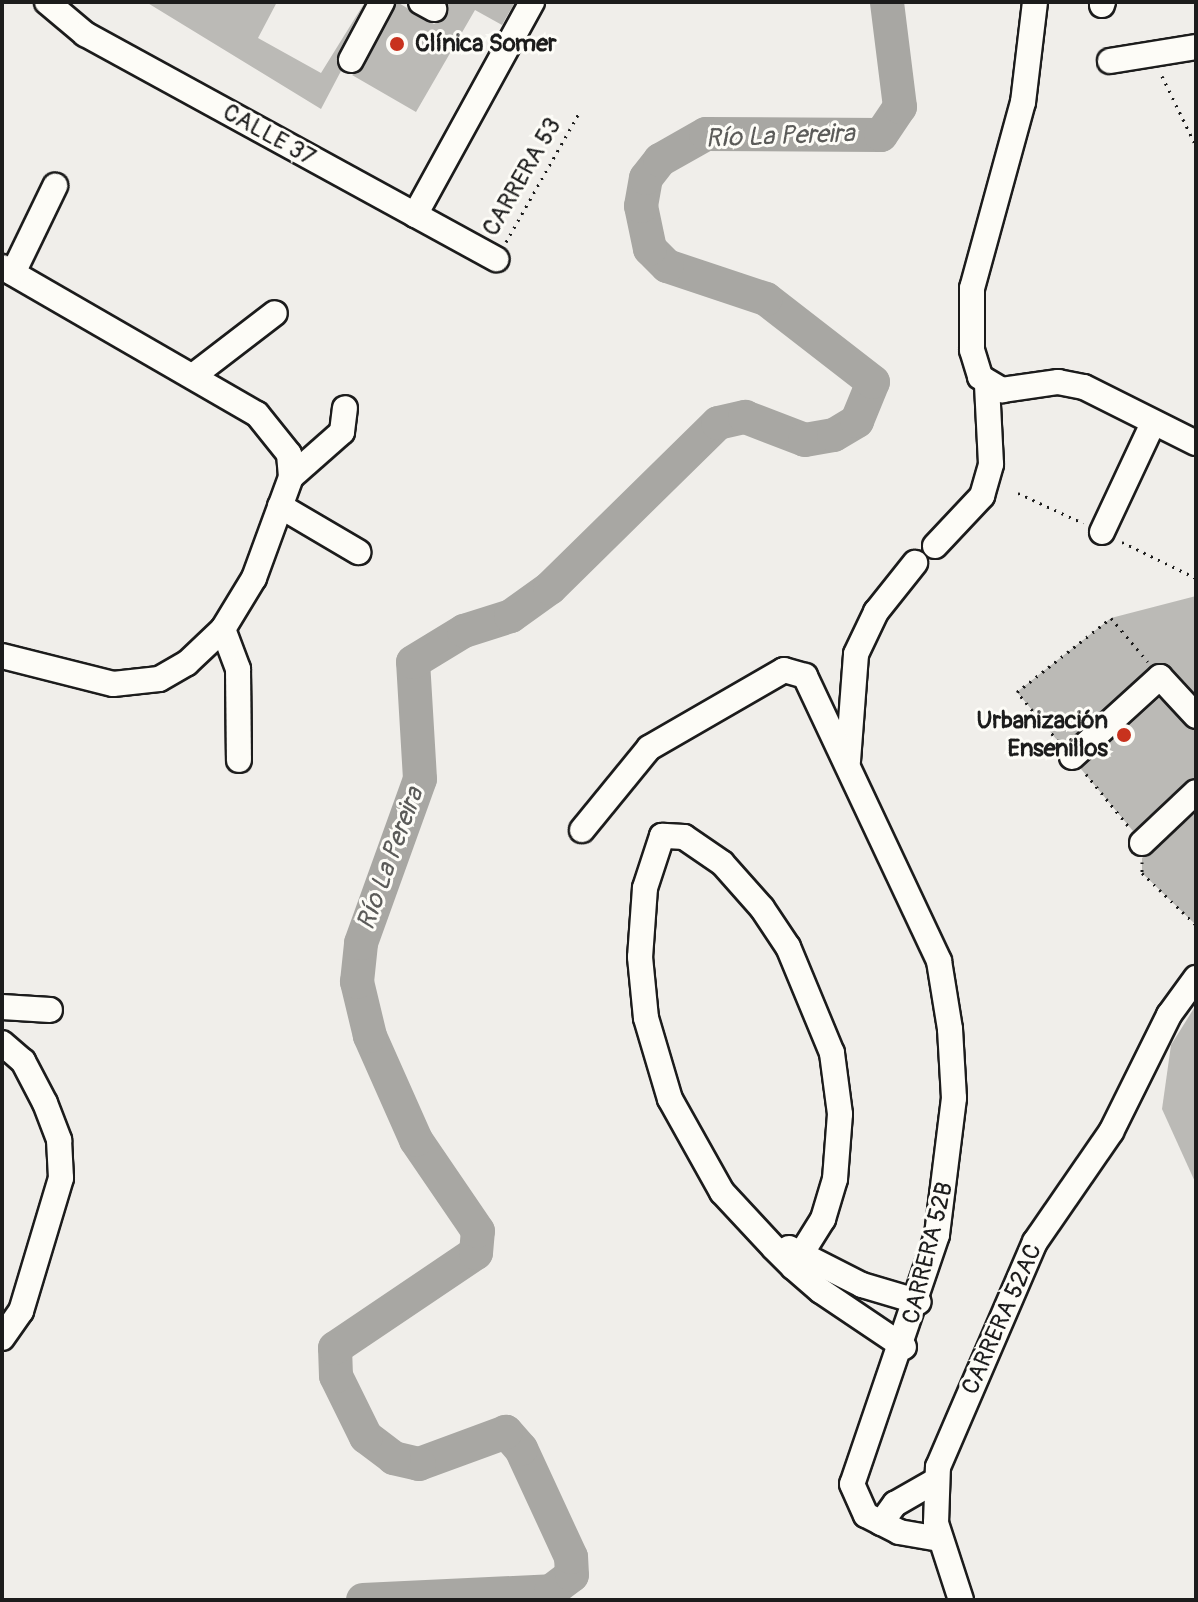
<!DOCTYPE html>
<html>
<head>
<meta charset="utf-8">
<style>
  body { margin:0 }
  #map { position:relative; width:1198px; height:1602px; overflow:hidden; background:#f0eeea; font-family:Pangolin,sans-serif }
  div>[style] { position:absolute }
  .river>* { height:34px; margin:-17px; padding:0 17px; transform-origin:17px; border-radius:17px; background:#a8a7a3 }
  .building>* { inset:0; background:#bbbab6 }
  .path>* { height:3px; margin-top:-1.5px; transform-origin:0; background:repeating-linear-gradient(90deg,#1c1c1c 0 2px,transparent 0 8px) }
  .roads { filter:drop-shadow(2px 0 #1c1c1c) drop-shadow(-2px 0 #1c1c1c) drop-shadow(0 2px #1c1c1c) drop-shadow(0 -2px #1c1c1c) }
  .minor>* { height:24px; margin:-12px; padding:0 12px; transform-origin:12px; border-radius:12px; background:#fdfcf7 }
  .dots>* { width:22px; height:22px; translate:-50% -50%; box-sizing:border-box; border:4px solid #fdfcf7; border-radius:50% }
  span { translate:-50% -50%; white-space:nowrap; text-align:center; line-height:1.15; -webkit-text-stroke:6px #fdfcf7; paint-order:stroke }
  .poi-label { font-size:24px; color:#1c1c1c; font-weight:700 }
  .left { translate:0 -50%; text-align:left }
  .right { translate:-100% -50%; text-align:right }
  .street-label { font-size:24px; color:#1c1c1c }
  .water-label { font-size:26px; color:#5b5b59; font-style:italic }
  .frame { position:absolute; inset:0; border:4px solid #1c1c1c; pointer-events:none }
</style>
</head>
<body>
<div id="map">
  <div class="river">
    <div style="left:363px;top:1600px;width:188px;rotate:-2.7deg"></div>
    <div style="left:551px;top:1591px;width:26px;rotate:-37deg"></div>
    <div style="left:572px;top:1575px;width:18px;rotate:-93deg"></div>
    <div style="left:571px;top:1557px;width:119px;rotate:-114.8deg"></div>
    <div style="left:521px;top:1449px;width:23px;rotate:-131deg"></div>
    <div style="left:506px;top:1432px;width:93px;rotate:159.8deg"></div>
    <div style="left:419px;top:1464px;width:26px;rotate:-167deg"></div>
    <div style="left:394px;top:1458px;width:35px;rotate:-143deg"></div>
    <div style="left:366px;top:1437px;width:68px;rotate:-116.2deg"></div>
    <div style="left:336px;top:1376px;width:28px;rotate:-92deg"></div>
    <div style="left:335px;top:1348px;width:170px;rotate:-34deg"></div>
    <div style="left:476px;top:1253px;width:22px;rotate:-85deg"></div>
    <div style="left:478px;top:1231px;width:110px;rotate:-124.3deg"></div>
    <div style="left:416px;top:1140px;width:114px;rotate:-113.9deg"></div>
    <div style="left:370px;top:1036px;width:56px;rotate:-103.5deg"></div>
    <div style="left:357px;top:982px;width:39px;rotate:-84deg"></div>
    <div style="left:361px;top:943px;width:174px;rotate:-70.2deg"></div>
    <div style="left:420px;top:779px;width:117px;rotate:-93.4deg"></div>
    <div style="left:413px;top:662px;width:60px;rotate:-31.3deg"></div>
    <div style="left:464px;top:631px;width:49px;rotate:-17.7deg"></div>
    <div style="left:511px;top:616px;width:48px;rotate:-35.7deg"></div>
    <div style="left:550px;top:588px;width:235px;rotate:-44.5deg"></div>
    <div style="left:718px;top:423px;width:28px;rotate:-13deg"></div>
    <div style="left:745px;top:417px;width:64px;rotate:21deg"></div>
    <div style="left:805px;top:440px;width:29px;rotate:-10deg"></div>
    <div style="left:834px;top:435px;width:27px;rotate:-31deg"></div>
    <div style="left:857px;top:421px;width:42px;rotate:-67.7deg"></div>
    <div style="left:873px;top:382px;width:135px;rotate:-142.2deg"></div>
    <div style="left:766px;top:299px;width:104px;rotate:-161.6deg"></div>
    <div style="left:667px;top:266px;width:24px;rotate:-135deg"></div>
    <div style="left:650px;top:249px;width:44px;rotate:-101.8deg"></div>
    <div style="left:641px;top:206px;width:28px;rotate:-80deg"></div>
    <div style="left:646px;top:178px;width:23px;rotate:-52deg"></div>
    <div style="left:660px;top:160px;width:53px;rotate:-29.5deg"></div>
    <div style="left:706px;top:134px;width:175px;rotate:0.3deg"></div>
    <div style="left:881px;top:135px;width:34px;rotate:-56deg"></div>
    <div style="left:900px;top:107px;width:106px;rotate:-97.1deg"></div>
  </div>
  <div class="building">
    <div style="clip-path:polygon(146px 2px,277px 2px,258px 38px,321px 73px,365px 2px,338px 53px,341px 71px,321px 109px)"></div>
    <div style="clip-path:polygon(397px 2px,434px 24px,447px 17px,447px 2px,515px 2px,502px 25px,475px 10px,416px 112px,352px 75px,364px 67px)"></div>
    <div style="clip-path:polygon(1196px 596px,1196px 694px,1170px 666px,1156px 663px,1062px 746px,1017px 692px,1111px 618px)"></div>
    <div style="clip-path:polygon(1159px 698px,1196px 731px,1196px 777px,1133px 831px,1081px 769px)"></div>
    <div style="clip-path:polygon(1196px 813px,1196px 925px,1142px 873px,1142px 858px)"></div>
    <div style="clip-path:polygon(1196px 1005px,1196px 1184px,1162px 1109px,1171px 1045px)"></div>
  </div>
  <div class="path">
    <div style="left:1162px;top:76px;width:78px;rotate:64.1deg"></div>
    <div style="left:506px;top:242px;width:148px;rotate:-60.5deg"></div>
    <div style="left:1018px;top:493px;width:72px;rotate:24.8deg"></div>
    <div style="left:1122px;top:542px;width:82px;rotate:25.9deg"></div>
    <div style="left:1058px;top:741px;width:64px;rotate:-129.9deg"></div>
    <div style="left:1017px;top:692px;width:120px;rotate:-38.2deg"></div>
    <div style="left:1111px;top:618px;width:57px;rotate:49.9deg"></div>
    <div style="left:1086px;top:774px;width:68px;rotate:50.9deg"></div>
    <div style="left:1142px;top:862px;width:11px;rotate:90deg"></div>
    <div style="left:1142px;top:873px;width:75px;rotate:43.9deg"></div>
  </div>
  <div class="roads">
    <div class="minor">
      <div style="left:47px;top:2px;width:50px;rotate:40.1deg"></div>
      <div style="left:85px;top:34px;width:469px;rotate:28.7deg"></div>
      <div style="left:421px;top:2px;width:15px;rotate:28deg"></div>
      <div style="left:1035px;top:2px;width:101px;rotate:96.8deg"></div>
      <div style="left:1023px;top:102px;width:193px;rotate:105.3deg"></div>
      <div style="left:972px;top:288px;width:62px;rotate:90deg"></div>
      <div style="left:972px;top:350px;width:28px;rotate:73deg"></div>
      <div style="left:980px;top:377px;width:26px;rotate:31deg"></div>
      <div style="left:1002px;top:390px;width:57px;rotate:-8.1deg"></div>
      <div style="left:1058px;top:382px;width:26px;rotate:11deg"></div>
      <div style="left:1084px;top:387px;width:125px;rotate:26.6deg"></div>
      <div style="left:1102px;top:5px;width:3px;rotate:-72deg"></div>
      <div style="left:351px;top:60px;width:66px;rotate:-61.9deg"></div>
      <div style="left:1110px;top:61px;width:87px;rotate:-9.2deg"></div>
      <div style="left:415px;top:215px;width:243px;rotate:-61.2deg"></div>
      <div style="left:2px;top:267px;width:294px;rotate:30deg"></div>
      <div style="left:257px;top:414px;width:51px;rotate:51.3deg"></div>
      <div style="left:289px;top:454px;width:23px;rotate:85deg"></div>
      <div style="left:291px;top:477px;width:108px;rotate:110.1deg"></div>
      <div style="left:254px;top:578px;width:60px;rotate:121.3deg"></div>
      <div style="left:223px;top:629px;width:50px;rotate:136.6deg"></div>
      <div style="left:187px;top:663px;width:32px;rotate:150deg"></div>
      <div style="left:159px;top:679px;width:46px;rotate:173.8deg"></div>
      <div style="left:113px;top:684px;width:114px;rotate:-165.8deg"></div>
      <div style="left:13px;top:273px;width:97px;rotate:-64.2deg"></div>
      <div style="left:193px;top:376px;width:103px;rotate:-37.5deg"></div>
      <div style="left:291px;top:477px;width:68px;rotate:-41.4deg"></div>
      <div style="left:342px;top:432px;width:24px;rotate:-83deg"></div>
      <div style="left:280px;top:506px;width:91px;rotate:30.5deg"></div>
      <div style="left:1102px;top:532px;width:120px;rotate:-64.9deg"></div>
      <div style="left:935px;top:546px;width:69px;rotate:-46.8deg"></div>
      <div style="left:982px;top:496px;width:33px;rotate:-74deg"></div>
      <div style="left:991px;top:464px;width:80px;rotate:-92.9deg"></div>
      <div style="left:223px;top:629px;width:43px;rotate:69.4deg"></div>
      <div style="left:238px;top:669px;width:91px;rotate:89.4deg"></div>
      <div style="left:1072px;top:757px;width:119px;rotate:-42.3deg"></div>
      <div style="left:1160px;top:677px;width:53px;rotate:47.3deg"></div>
      <div style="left:848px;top:761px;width:107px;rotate:-85.7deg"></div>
      <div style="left:856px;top:654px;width:47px;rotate:-64.5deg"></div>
      <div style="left:876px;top:612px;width:63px;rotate:-51.5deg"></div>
      <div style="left:582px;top:830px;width:106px;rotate:-50.7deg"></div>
      <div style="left:649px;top:748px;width:156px;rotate:-30deg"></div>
      <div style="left:784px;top:670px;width:22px;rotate:16deg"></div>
      <div style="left:805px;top:676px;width:315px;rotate:64.8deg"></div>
      <div style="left:939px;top:961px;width:69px;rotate:80.8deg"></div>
      <div style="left:950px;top:1029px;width:69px;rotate:86.7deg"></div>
      <div style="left:954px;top:1098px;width:138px;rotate:97.1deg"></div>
      <div style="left:937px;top:1235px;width:263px;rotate:108.8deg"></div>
      <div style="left:852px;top:1484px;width:34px;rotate:66deg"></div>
      <div style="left:866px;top:1515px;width:37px;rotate:27deg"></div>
      <div style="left:899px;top:1532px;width:41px;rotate:9.9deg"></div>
      <div style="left:1142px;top:843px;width:74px;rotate:-43.4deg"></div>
      <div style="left:2px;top:1007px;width:48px;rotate:3.6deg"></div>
      <div style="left:2px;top:1043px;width:28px;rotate:41deg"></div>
      <div style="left:23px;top:1061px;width:47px;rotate:62.4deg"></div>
      <div style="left:45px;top:1103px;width:40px;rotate:69deg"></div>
      <div style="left:59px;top:1140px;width:38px;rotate:87deg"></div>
      <div style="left:61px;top:1178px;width:139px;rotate:106.7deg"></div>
      <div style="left:21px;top:1311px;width:33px;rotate:125deg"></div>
      <div style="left:789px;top:1248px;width:82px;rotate:26.9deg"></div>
      <div style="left:862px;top:1285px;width:59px;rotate:16.6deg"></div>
      <div style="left:793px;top:1267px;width:57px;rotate:-58deg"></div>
      <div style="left:823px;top:1219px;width:42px;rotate:-73.3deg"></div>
      <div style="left:835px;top:1179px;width:65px;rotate:-85.6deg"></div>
      <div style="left:840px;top:1114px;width:62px;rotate:-97.5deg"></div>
      <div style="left:832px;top:1053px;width:115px;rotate:-112.5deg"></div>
      <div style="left:788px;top:947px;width:47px;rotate:-123.7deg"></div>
      <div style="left:762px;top:908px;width:60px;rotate:-131.6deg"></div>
      <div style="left:722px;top:863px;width:46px;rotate:-145.6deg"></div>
      <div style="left:684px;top:837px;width:22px;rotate:-177deg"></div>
      <div style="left:662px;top:836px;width:55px;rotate:108.1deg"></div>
      <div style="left:645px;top:888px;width:69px;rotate:94.1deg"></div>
      <div style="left:640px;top:957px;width:61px;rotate:84.4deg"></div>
      <div style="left:646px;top:1018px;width:84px;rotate:73.5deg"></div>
      <div style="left:670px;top:1099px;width:107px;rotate:60.8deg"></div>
      <div style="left:722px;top:1192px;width:76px;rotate:47.1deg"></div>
      <div style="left:774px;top:1248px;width:27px;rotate:45deg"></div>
      <div style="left:793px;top:1267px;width:37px;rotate:41deg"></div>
      <div style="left:821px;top:1291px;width:100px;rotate:34deg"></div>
      <div style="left:881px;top:1523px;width:24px;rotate:-54deg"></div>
      <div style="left:895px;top:1504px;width:46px;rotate:-29.9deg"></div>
      <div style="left:961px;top:1600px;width:81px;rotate:-108deg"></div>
      <div style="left:936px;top:1523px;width:56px;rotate:-88deg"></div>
      <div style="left:938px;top:1467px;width:245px;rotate:-66.7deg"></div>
      <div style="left:1035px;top:1242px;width:134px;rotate:-55.4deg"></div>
      <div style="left:1111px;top:1132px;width:131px;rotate:-63.6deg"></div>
      <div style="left:1169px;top:1015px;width:46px;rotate:-53.9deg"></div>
    </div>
  </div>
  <div class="dots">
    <div style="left:397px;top:44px;background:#c8321e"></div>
    <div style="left:1124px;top:735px;background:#c8321e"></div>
  </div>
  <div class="poi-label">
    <span class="left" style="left:415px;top:44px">Clínica Somer</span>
    <span class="right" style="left:1108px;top:735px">Urbanización<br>Ensenillos</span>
  </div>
  <div class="street-label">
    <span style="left:269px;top:135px;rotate:29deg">CALLE 37</span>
    <span style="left:522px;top:177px;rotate:-60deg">CARRERA 53</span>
    <span style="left:928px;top:1253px;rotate:-76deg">CARRERA 52B</span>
    <span style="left:1002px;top:1319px;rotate:-66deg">CARRERA 52AC</span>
  </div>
  <div class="water-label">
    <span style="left:780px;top:137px;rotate:-2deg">Río La Pereira</span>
    <span style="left:391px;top:859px;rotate:-70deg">Río La Pereira</span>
  </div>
  <div class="frame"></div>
</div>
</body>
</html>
